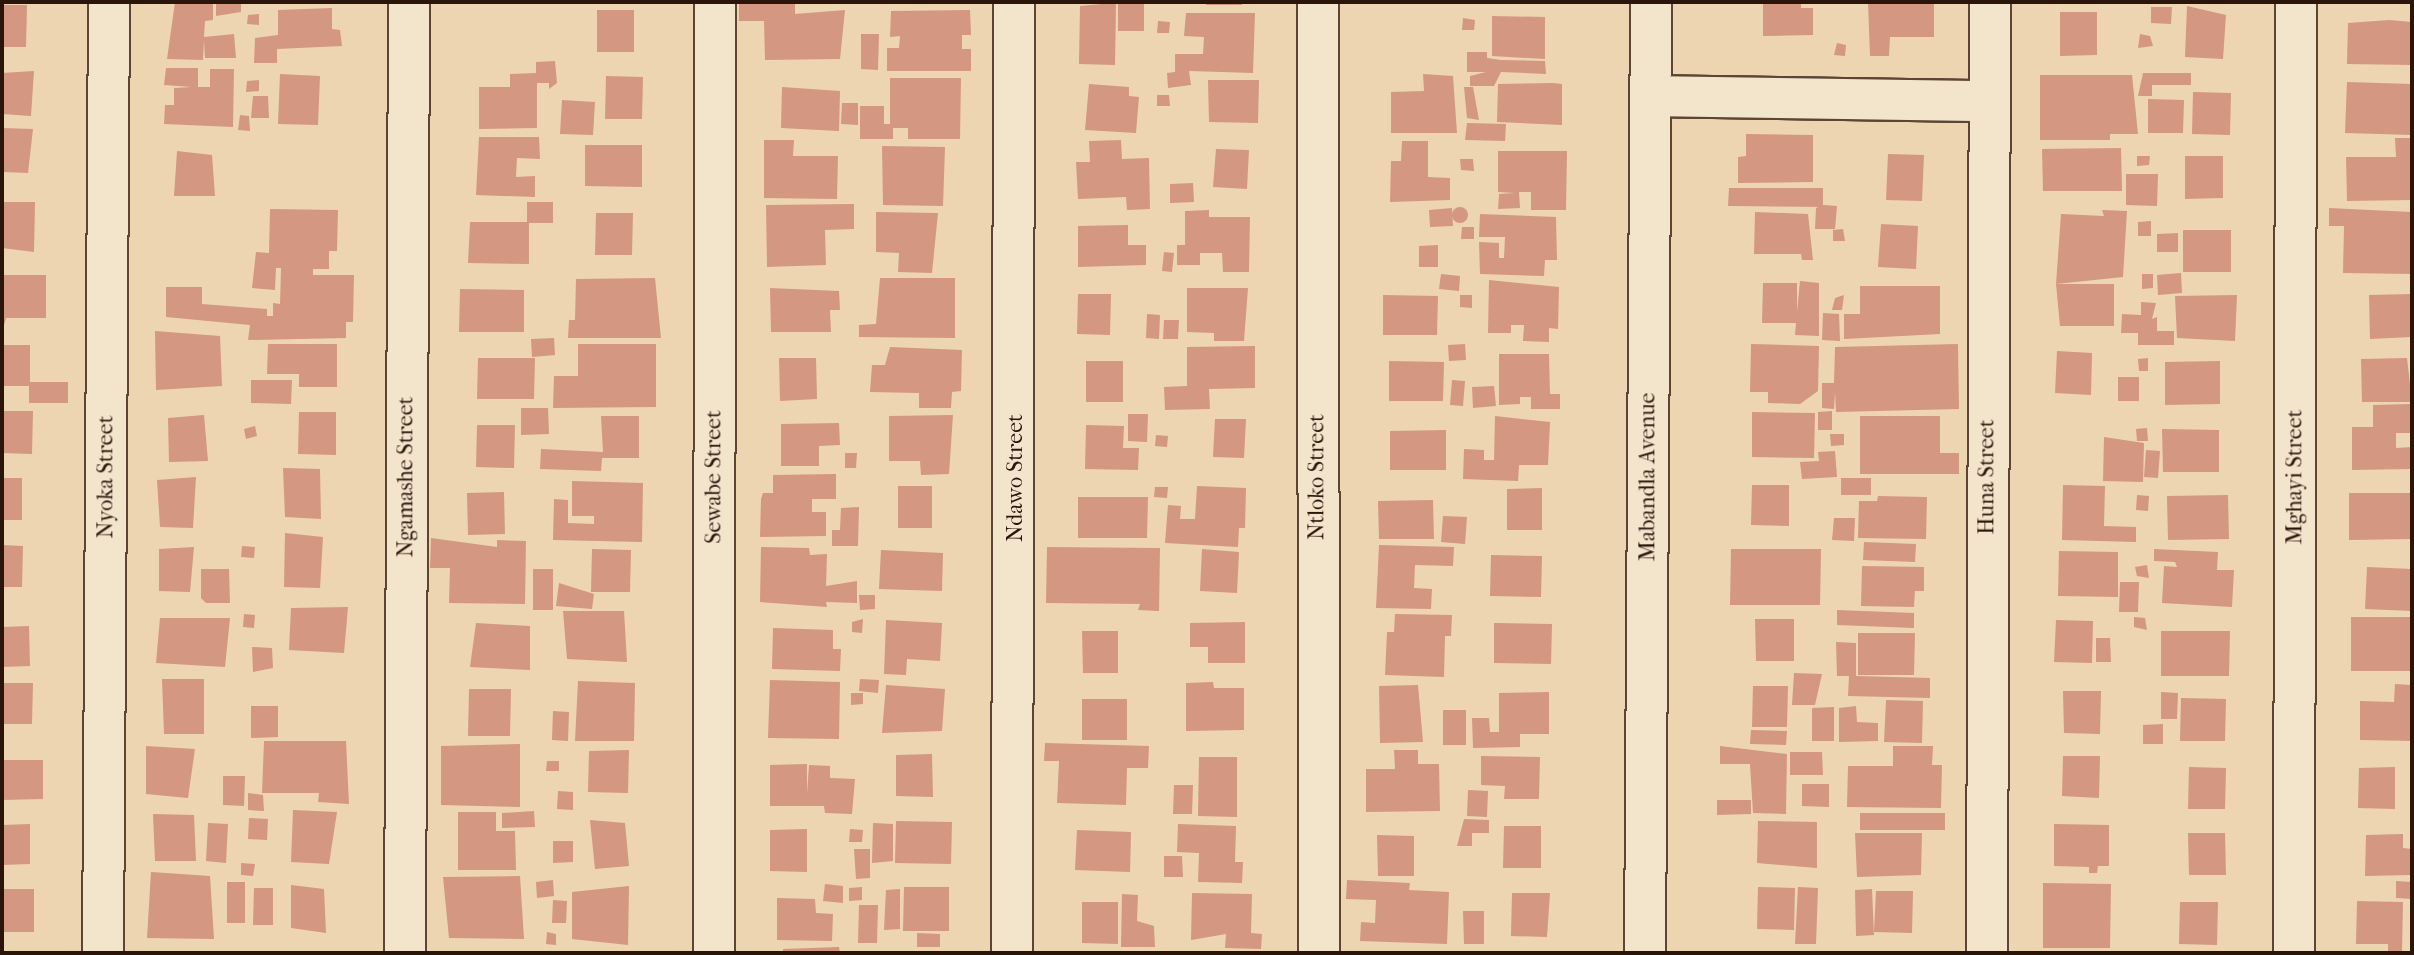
<!DOCTYPE html>
<html>
<head>
<meta charset="utf-8">
<style>
  body { margin:0 }
  #map { position:relative; width:2414px; height:955px; overflow:hidden; background:#edd5b1; font-family:"IM FELL French Canon",serif }
  div>[style] { position:absolute }
  .building>* { inset:0; background:#d49781 }
  .round { border-radius:50% }
  .roads { filter:drop-shadow(2px 0 #5c4534) drop-shadow(-2px 0 #5c4534) drop-shadow(0 2px #5c4534) drop-shadow(0 -2px #5c4534) }
  .minor>* { height:40px; margin:-20px; padding:0 20px; transform-origin:20px; border-radius:20px; background:#f3e4cc }
  span { translate:-50% -50%; white-space:nowrap; text-align:center; line-height:1.15; -webkit-text-stroke:6px #f3e4cc; paint-order:stroke }
  .street-label { font-size:22px; color:#2b150b }
  .frame { position:absolute; inset:0; border:4px solid #2b150b; pointer-events:none }
</style>
</head>
<body>
<div id="map">
  <div class="building">
    <div style="clip-path:polygon(175px 2px,213px 2px,213px 20px,205px 21px,204px 37px,234px 34px,236px 58px,205px 58px,204px 40px,203px 60px,167px 59px)"></div>
    <div style="clip-path:polygon(216px 2px,241px 2px,241px 12px,216px 16px)"></div>
    <div style="clip-path:polygon(1206px 2px,1242px 2px,1242px 5px,1206px 5px)"></div>
    <div style="clip-path:polygon(1763px 2px,1801px 2px,1801px 8px,1813px 8px,1813px 35px,1763px 36px)"></div>
    <div style="clip-path:polygon(1868px 2px,1934px 2px,1934px 37px,1890px 37px,1889px 56px,1870px 56px)"></div>
    <div style="clip-path:polygon(739px 3px,795px 3px,795px 14px,845px 10px,840px 59px,765px 60px,764px 21px,739px 21px)"></div>
    <div style="clip-path:polygon(1112px 3px,1116px 3px,1115px 65px,1079px 64px,1080px 6px)"></div>
    <div style="clip-path:polygon(1118px 3px,1144px 3px,1144px 31px,1118px 31px)"></div>
    <div style="clip-path:polygon(2px 5px,27px 5px,26px 47px,2px 47px)"></div>
    <div style="clip-path:polygon(2187px 6px,2226px 15px,2223px 59px,2185px 57px)"></div>
    <div style="clip-path:polygon(2151px 7px,2172px 7px,2171px 24px,2151px 23px)"></div>
    <div style="clip-path:polygon(332px 8px,332px 29px,340px 30px,342px 46px,277px 49px,277px 63px,254px 63px,255px 38px,278px 35px,278px 10px)"></div>
    <div style="clip-path:polygon(597px 10px,634px 10px,634px 52px,597px 52px)"></div>
    <div style="clip-path:polygon(970px 10px,971px 35px,962px 35px,962px 49px,971px 49px,971px 71px,887px 71px,887px 48px,899px 48px,900px 36px,890px 37px,891px 11px)"></div>
    <div style="clip-path:polygon(2060px 12px,2097px 12px,2097px 55px,2060px 56px)"></div>
    <div style="clip-path:polygon(1186px 13px,1255px 13px,1253px 73px,1189px 71px,1191px 85px,1168px 88px,1167px 73px,1175px 72px,1175px 54px,1203px 54px,1204px 37px,1184px 36px)"></div>
    <div style="clip-path:polygon(259px 14px,259px 25px,247px 24px,248px 15px)"></div>
    <div style="clip-path:polygon(1492px 16px,1545px 17px,1545px 59px,1492px 56px)"></div>
    <div style="clip-path:polygon(1463px 18px,1475px 20px,1474px 30px,1462px 30px)"></div>
    <div style="clip-path:polygon(2389px 20px,2412px 22px,2412px 65px,2347px 64px,2348px 23px)"></div>
    <div style="clip-path:polygon(1158px 21px,1170px 22px,1169px 33px,1157px 33px)"></div>
    <div style="clip-path:polygon(861px 34px,879px 34px,878px 70px,861px 69px)"></div>
    <div style="clip-path:polygon(2140px 34px,2150px 36px,2153px 46px,2138px 48px)"></div>
    <div style="clip-path:polygon(1837px 43px,1846px 45px,1845px 56px,1834px 55px)"></div>
    <div style="clip-path:polygon(1467px 52px,1487px 52px,1487px 58px,1501px 60px,1545px 61px,1546px 74px,1501px 72px,1494px 86px,1470px 86px,1470px 76px,1486px 72px,1467px 72px)"></div>
    <div style="clip-path:polygon(555px 61px,557px 83px,549px 89px,549px 83px,537px 83px,537px 128px,479px 129px,479px 87px,510px 87px,510px 74px,536px 73px,536px 62px)"></div>
    <div style="clip-path:polygon(166px 68px,198px 68px,198px 87px,210px 87px,210px 69px,234px 69px,233px 127px,164px 124px,165px 105px,174px 105px,174px 88px,192px 87px,164px 85px)"></div>
    <div style="clip-path:polygon(34px 71px,31px 116px,2px 114px,2px 73px)"></div>
    <div style="clip-path:polygon(2143px 73px,2191px 73px,2191px 85px,2152px 85px,2152px 96px,2138px 96px)"></div>
    <div style="clip-path:polygon(280px 74px,320px 76px,318px 125px,278px 124px)"></div>
    <div style="clip-path:polygon(1423px 74px,1453px 76px,1457px 133px,1391px 133px,1391px 92px,1424px 91px)"></div>
    <div style="clip-path:polygon(2040px 75px,2132px 75px,2138px 134px,2110px 134px,2110px 140px,2040px 140px)"></div>
    <div style="clip-path:polygon(606px 76px,643px 77px,642px 119px,605px 119px)"></div>
    <div style="clip-path:polygon(890px 78px,961px 78px,960px 139px,908px 139px,908px 128px,893px 128px,893px 139px,860px 139px,860px 106px,884px 106px,884px 124px,890px 124px)"></div>
    <div style="clip-path:polygon(259px 80px,259px 91px,246px 92px,247px 81px)"></div>
    <div style="clip-path:polygon(1208px 80px,1259px 80px,1258px 123px,1209px 122px)"></div>
    <div style="clip-path:polygon(2347px 82px,2412px 84px,2412px 135px,2345px 133px)"></div>
    <div style="clip-path:polygon(1553px 83px,1562px 84px,1562px 125px,1497px 122px,1498px 84px)"></div>
    <div style="clip-path:polygon(1089px 84px,1129px 87px,1129px 96px,1139px 97px,1136px 133px,1085px 130px)"></div>
    <div style="clip-path:polygon(782px 87px,840px 91px,839px 131px,781px 128px)"></div>
    <div style="clip-path:polygon(1464px 87px,1473px 87px,1479px 120px,1467px 118px)"></div>
    <div style="clip-path:polygon(2193px 92px,2231px 93px,2230px 135px,2192px 134px)"></div>
    <div style="clip-path:polygon(1157px 95px,1169px 95px,1170px 106px,1157px 106px)"></div>
    <div style="clip-path:polygon(253px 96px,268px 96px,269px 118px,251px 118px)"></div>
    <div style="clip-path:polygon(2148px 99px,2184px 100px,2183px 133px,2148px 133px)"></div>
    <div style="clip-path:polygon(562px 100px,595px 102px,593px 135px,560px 134px)"></div>
    <div style="clip-path:polygon(842px 103px,858px 103px,858px 125px,841px 124px)"></div>
    <div style="clip-path:polygon(240px 115px,249px 116px,250px 131px,238px 130px)"></div>
    <div style="clip-path:polygon(1467px 123px,1506px 124px,1505px 141px,1465px 140px)"></div>
    <div style="clip-path:polygon(2px 128px,33px 129px,28px 173px,2px 172px)"></div>
    <div style="clip-path:polygon(1746px 134px,1813px 135px,1813px 182px,1738px 183px,1738px 157px,1746px 156px)"></div>
    <div style="clip-path:polygon(479px 137px,539px 137px,540px 159px,517px 158px,516px 177px,535px 176px,535px 197px,476px 195px)"></div>
    <div style="clip-path:polygon(2395px 138px,2412px 138px,2412px 200px,2347px 201px,2346px 157px,2396px 157px)"></div>
    <div style="clip-path:polygon(764px 140px,794px 140px,793px 156px,838px 156px,837px 199px,764px 198px)"></div>
    <div style="clip-path:polygon(1121px 140px,1122px 159px,1149px 158px,1150px 209px,1127px 210px,1126px 197px,1078px 199px,1076px 162px,1090px 162px,1089px 141px)"></div>
    <div style="clip-path:polygon(1402px 141px,1428px 141px,1428px 177px,1450px 178px,1450px 200px,1390px 202px,1391px 161px,1401px 161px)"></div>
    <div style="clip-path:polygon(585px 145px,642px 145px,642px 187px,585px 186px)"></div>
    <div style="clip-path:polygon(882px 146px,945px 147px,943px 206px,883px 205px)"></div>
    <div style="clip-path:polygon(2121px 148px,2122px 191px,2043px 191px,2042px 149px)"></div>
    <div style="clip-path:polygon(1216px 149px,1249px 150px,1247px 189px,1213px 187px)"></div>
    <div style="clip-path:polygon(177px 151px,212px 155px,215px 196px,174px 196px)"></div>
    <div style="clip-path:polygon(1498px 151px,1567px 151px,1566px 210px,1531px 210px,1531px 192px,1519px 192px,1520px 208px,1498px 209px,1499px 194px,1515px 193px,1498px 192px)"></div>
    <div style="clip-path:polygon(1888px 154px,1924px 155px,1922px 201px,1886px 200px)"></div>
    <div style="clip-path:polygon(2137px 156px,2150px 156px,2149px 165px,2137px 166px)"></div>
    <div style="clip-path:polygon(2185px 156px,2223px 156px,2223px 198px,2185px 199px)"></div>
    <div style="clip-path:polygon(1460px 159px,1473px 159px,1474px 171px,1461px 170px)"></div>
    <div style="clip-path:polygon(2126px 174px,2158px 174px,2157px 206px,2126px 205px)"></div>
    <div style="clip-path:polygon(1193px 183px,1194px 202px,1170px 203px,1170px 184px)"></div>
    <div style="clip-path:polygon(1729px 188px,1823px 188px,1823px 207px,1728px 206px)"></div>
    <div style="clip-path:polygon(2px 202px,35px 202px,34px 252px,2px 248px)"></div>
    <div style="clip-path:polygon(527px 202px,553px 202px,553px 223px,529px 223px,529px 264px,468px 263px,470px 222px,527px 222px)"></div>
    <div style="clip-path:polygon(854px 204px,854px 229px,825px 230px,826px 265px,767px 267px,766px 205px)"></div>
    <div style="clip-path:polygon(1824px 205px,1837px 206px,1835px 229px,1815px 229px,1816px 208px)"></div>
    <div class="round" style="left:1452px;top:207px;width:16px;height:16px"></div>
    <div style="clip-path:polygon(1452px 208px,1453px 226px,1430px 227px,1429px 210px)"></div>
    <div style="clip-path:polygon(2329px 208px,2412px 212px,2412px 274px,2343px 273px,2344px 226px,2329px 226px)"></div>
    <div style="clip-path:polygon(270px 209px,338px 210px,337px 251px,329px 251px,329px 269px,313px 269px,313px 275px,354px 275px,353px 322px,346px 322px,346px 338px,248px 340px,250px 325px,166px 317px,166px 287px,202px 287px,202px 304px,267px 309px,267px 316px,273px 316px,273px 303px,280px 304px,281px 268px,276px 268px,275px 290px,252px 288px,256px 252px,269px 253px)"></div>
    <div style="clip-path:polygon(1209px 210px,1209px 217px,1250px 217px,1249px 272px,1223px 272px,1222px 253px,1200px 253px,1200px 265px,1177px 265px,1177px 245px,1185px 245px,1185px 211px)"></div>
    <div style="clip-path:polygon(2102px 210px,2127px 211px,2123px 277px,2056px 284px,2114px 284px,2114px 326px,2060px 326px,2056px 284px,2061px 214px,2104px 216px)"></div>
    <div style="clip-path:polygon(876px 212px,938px 213px,932px 273px,898px 272px,899px 253px,876px 252px)"></div>
    <div style="clip-path:polygon(1755px 212px,1808px 214px,1813px 260px,1802px 260px,1801px 254px,1754px 254px)"></div>
    <div style="clip-path:polygon(596px 213px,633px 213px,632px 255px,595px 255px)"></div>
    <div style="clip-path:polygon(1480px 214px,1556px 217px,1557px 260px,1545px 260px,1544px 276px,1480px 274px,1479px 242px,1499px 243px,1499px 258px,1504px 258px,1505px 237px,1479px 237px)"></div>
    <div style="clip-path:polygon(2151px 221px,2151px 236px,2138px 236px,2138px 222px)"></div>
    <div style="clip-path:polygon(1881px 224px,1918px 226px,1916px 269px,1878px 267px)"></div>
    <div style="clip-path:polygon(1128px 225px,1128px 245px,1146px 245px,1146px 265px,1078px 267px,1078px 226px)"></div>
    <div style="clip-path:polygon(1462px 227px,1474px 227px,1474px 239px,1461px 239px)"></div>
    <div style="clip-path:polygon(1843px 229px,1845px 241px,1833px 241px,1833px 230px)"></div>
    <div style="clip-path:polygon(2183px 230px,2231px 230px,2231px 272px,2183px 272px)"></div>
    <div style="clip-path:polygon(2178px 233px,2178px 252px,2157px 252px,2157px 234px)"></div>
    <div style="clip-path:polygon(1438px 245px,1438px 267px,1419px 267px,1419px 246px)"></div>
    <div style="clip-path:polygon(1164px 252px,1174px 253px,1172px 272px,1162px 271px)"></div>
    <div style="clip-path:polygon(2181px 273px,2182px 293px,2158px 295px,2157px 275px)"></div>
    <div style="clip-path:polygon(1441px 274px,1460px 276px,1459px 291px,1439px 289px)"></div>
    <div style="clip-path:polygon(2142px 274px,2153px 274px,2153px 288px,2142px 289px)"></div>
    <div style="clip-path:polygon(2px 275px,46px 275px,46px 318px,6px 318px,2px 333px)"></div>
    <div style="clip-path:polygon(655px 278px,661px 338px,568px 338px,569px 320px,575px 320px,576px 279px)"></div>
    <div style="clip-path:polygon(880px 278px,955px 278px,955px 338px,859px 337px,859px 325px,876px 324px)"></div>
    <div style="clip-path:polygon(1489px 280px,1559px 287px,1558px 329px,1549px 328px,1549px 342px,1523px 341px,1524px 325px,1511px 325px,1511px 333px,1488px 333px)"></div>
    <div style="clip-path:polygon(1800px 281px,1819px 283px,1819px 336px,1795px 335px,1796px 323px,1762px 323px,1763px 283px,1797px 283px,1797px 312px)"></div>
    <div style="clip-path:polygon(1860px 286px,1940px 286px,1940px 334px,1844px 339px,1844px 314px,1860px 314px)"></div>
    <div style="clip-path:polygon(770px 288px,839px 291px,840px 310px,830px 310px,831px 332px,771px 332px)"></div>
    <div style="clip-path:polygon(1187px 288px,1248px 288px,1244px 341px,1214px 341px,1214px 333px,1187px 332px)"></div>
    <div style="clip-path:polygon(460px 289px,524px 290px,524px 332px,459px 332px)"></div>
    <div style="clip-path:polygon(1078px 294px,1111px 294px,1110px 335px,1077px 334px)"></div>
    <div style="clip-path:polygon(2412px 294px,2412px 337px,2370px 339px,2369px 295px)"></div>
    <div style="clip-path:polygon(1383px 295px,1438px 296px,1437px 335px,1383px 335px)"></div>
    <div style="clip-path:polygon(1460px 295px,1472px 295px,1472px 308px,1460px 307px)"></div>
    <div style="clip-path:polygon(1844px 295px,1842px 310px,1832px 310px,1835px 298px)"></div>
    <div style="clip-path:polygon(2237px 295px,2235px 341px,2177px 338px,2175px 296px)"></div>
    <div style="clip-path:polygon(2141px 302px,2156px 303px,2152px 319px,2157px 317px,2157px 331px,2174px 331px,2174px 345px,2138px 345px,2138px 333px,2121px 333px,2122px 314px,2141px 315px)"></div>
    <div style="clip-path:polygon(1823px 313px,1839px 314px,1840px 341px,1822px 340px)"></div>
    <div style="clip-path:polygon(1147px 314px,1160px 315px,1159px 339px,1146px 338px)"></div>
    <div style="clip-path:polygon(1164px 320px,1179px 320px,1178px 339px,1163px 339px)"></div>
    <div style="clip-path:polygon(155px 331px,220px 336px,222px 386px,156px 390px)"></div>
    <div style="clip-path:polygon(554px 338px,555px 355px,532px 357px,531px 339px)"></div>
    <div style="clip-path:polygon(268px 344px,337px 344px,337px 387px,299px 387px,299px 374px,267px 374px)"></div>
    <div style="clip-path:polygon(578px 344px,656px 344px,656px 407px,553px 408px,554px 376px,578px 376px)"></div>
    <div style="clip-path:polygon(1465px 344px,1466px 360px,1449px 361px,1448px 345px)"></div>
    <div style="clip-path:polygon(1751px 344px,1819px 346px,1818px 391px,1800px 404px,1768px 403px,1768px 392px,1750px 392px)"></div>
    <div style="clip-path:polygon(1958px 344px,1959px 409px,1836px 412px,1835px 392px,1834px 409px,1822px 408px,1822px 383px,1834px 383px,1835px 347px)"></div>
    <div style="clip-path:polygon(2px 345px,30px 345px,30px 382px,68px 382px,68px 403px,29px 403px,29px 386px,2px 386px)"></div>
    <div style="clip-path:polygon(1255px 346px,1255px 388px,1209px 389px,1210px 409px,1165px 410px,1164px 387px,1187px 386px,1187px 347px)"></div>
    <div style="clip-path:polygon(890px 347px,962px 350px,961px 391px,952px 392px,951px 408px,919px 408px,919px 393px,870px 392px,872px 365px,885px 365px)"></div>
    <div style="clip-path:polygon(2057px 351px,2092px 353px,2091px 395px,2055px 393px)"></div>
    <div style="clip-path:polygon(1499px 354px,1549px 354px,1550px 394px,1560px 394px,1560px 409px,1531px 409px,1531px 397px,1520px 397px,1520px 404px,1499px 405px)"></div>
    <div style="clip-path:polygon(478px 358px,535px 358px,534px 399px,477px 399px)"></div>
    <div style="clip-path:polygon(779px 358px,816px 358px,817px 399px,780px 401px)"></div>
    <div style="clip-path:polygon(2148px 358px,2148px 371px,2139px 371px,2138px 359px)"></div>
    <div style="clip-path:polygon(2407px 358px,2412px 402px,2362px 402px,2361px 359px)"></div>
    <div style="clip-path:polygon(1086px 361px,1123px 361px,1123px 402px,1086px 402px)"></div>
    <div style="clip-path:polygon(1389px 361px,1444px 362px,1443px 401px,1389px 401px)"></div>
    <div style="clip-path:polygon(2220px 361px,2220px 404px,2165px 405px,2165px 362px)"></div>
    <div style="clip-path:polygon(2118px 377px,2139px 377px,2139px 401px,2118px 401px)"></div>
    <div style="clip-path:polygon(251px 380px,292px 380px,291px 404px,251px 403px)"></div>
    <div style="clip-path:polygon(1452px 380px,1465px 381px,1463px 406px,1450px 405px)"></div>
    <div style="clip-path:polygon(1494px 386px,1496px 406px,1473px 408px,1472px 387px)"></div>
    <div style="clip-path:polygon(2412px 404px,2412px 433px,2396px 433px,2396px 448px,2412px 447px,2412px 469px,2352px 470px,2352px 427px,2373px 427px,2373px 405px)"></div>
    <div style="clip-path:polygon(521px 408px,548px 408px,549px 434px,521px 435px)"></div>
    <div style="clip-path:polygon(2px 411px,33px 411px,32px 454px,2px 453px)"></div>
    <div style="clip-path:polygon(1832px 411px,1832px 430px,1818px 430px,1818px 412px)"></div>
    <div style="clip-path:polygon(299px 412px,336px 412px,336px 455px,298px 454px)"></div>
    <div style="clip-path:polygon(1752px 412px,1815px 413px,1814px 458px,1752px 457px)"></div>
    <div style="clip-path:polygon(1128px 414px,1148px 414px,1147px 442px,1128px 441px)"></div>
    <div style="clip-path:polygon(204px 415px,208px 461px,169px 462px,168px 418px)"></div>
    <div style="clip-path:polygon(953px 415px,949px 474px,921px 475px,920px 461px,889px 461px,889px 416px)"></div>
    <div style="clip-path:polygon(601px 416px,639px 416px,639px 458px,602px 458px,601px 471px,540px 469px,541px 449px,603px 452px)"></div>
    <div style="clip-path:polygon(1495px 416px,1550px 422px,1548px 465px,1519px 465px,1518px 481px,1463px 479px,1464px 449px,1484px 450px,1484px 460px,1494px 460px)"></div>
    <div style="clip-path:polygon(1860px 416px,1940px 416px,1940px 453px,1959px 453px,1959px 474px,1860px 474px)"></div>
    <div style="clip-path:polygon(1215px 419px,1246px 419px,1244px 458px,1213px 457px)"></div>
    <div style="clip-path:polygon(839px 423px,840px 445px,819px 446px,819px 466px,781px 466px,781px 424px)"></div>
    <div style="clip-path:polygon(477px 425px,515px 425px,514px 468px,476px 467px)"></div>
    <div style="clip-path:polygon(1086px 425px,1124px 426px,1123px 448px,1139px 448px,1138px 470px,1085px 469px)"></div>
    <div style="clip-path:polygon(255px 426px,257px 436px,246px 439px,244px 429px)"></div>
    <div style="clip-path:polygon(2147px 428px,2148px 441px,2137px 441px,2136px 429px)"></div>
    <div style="clip-path:polygon(2162px 429px,2219px 430px,2219px 472px,2163px 472px)"></div>
    <div style="clip-path:polygon(1446px 430px,1446px 470px,1390px 470px,1390px 431px)"></div>
    <div style="clip-path:polygon(1830px 434px,1844px 434px,1844px 445px,1831px 446px)"></div>
    <div style="clip-path:polygon(1156px 435px,1168px 436px,1167px 447px,1155px 446px)"></div>
    <div style="clip-path:polygon(2104px 437px,2144px 443px,2143px 482px,2103px 481px)"></div>
    <div style="clip-path:polygon(2146px 450px,2160px 451px,2158px 478px,2144px 477px)"></div>
    <div style="clip-path:polygon(1835px 451px,1837px 477px,1802px 479px,1800px 462px,1819px 461px,1818px 452px)"></div>
    <div style="clip-path:polygon(845px 453px,857px 453px,856px 468px,845px 468px)"></div>
    <div style="clip-path:polygon(283px 468px,320px 469px,321px 519px,285px 517px)"></div>
    <div style="clip-path:polygon(836px 474px,836px 499px,812px 499px,812px 512px,826px 512px,826px 536px,760px 537px,761px 499px,763px 493px,773px 493px,773px 475px)"></div>
    <div style="clip-path:polygon(196px 477px,193px 528px,160px 527px,157px 480px)"></div>
    <div style="clip-path:polygon(2px 478px,22px 478px,22px 520px,2px 520px)"></div>
    <div style="clip-path:polygon(1841px 478px,1871px 478px,1871px 495px,1841px 495px)"></div>
    <div style="clip-path:polygon(572px 481px,643px 483px,642px 542px,553px 540px,554px 499px,568px 500px,568px 523px,594px 524px,594px 516px,572px 516px)"></div>
    <div style="clip-path:polygon(1752px 485px,1789px 485px,1789px 526px,1751px 525px)"></div>
    <div style="clip-path:polygon(2063px 485px,2105px 486px,2104px 526px,2136px 527px,2136px 542px,2062px 540px)"></div>
    <div style="clip-path:polygon(898px 486px,932px 486px,932px 528px,898px 528px)"></div>
    <div style="clip-path:polygon(1197px 486px,1246px 488px,1245px 528px,1239px 528px,1238px 547px,1165px 543px,1168px 505px,1181px 506px,1180px 519px,1195px 519px)"></div>
    <div style="clip-path:polygon(1155px 487px,1168px 487px,1167px 498px,1154px 497px)"></div>
    <div style="clip-path:polygon(1542px 488px,1542px 530px,1507px 530px,1507px 489px)"></div>
    <div style="clip-path:polygon(504px 492px,505px 534px,468px 535px,467px 493px)"></div>
    <div style="clip-path:polygon(2349px 493px,2412px 493px,2412px 539px,2349px 540px)"></div>
    <div style="clip-path:polygon(2137px 495px,2149px 496px,2148px 511px,2136px 510px)"></div>
    <div style="clip-path:polygon(2228px 495px,2229px 539px,2168px 540px,2167px 496px)"></div>
    <div style="clip-path:polygon(1878px 496px,1927px 497px,1926px 539px,1858px 538px,1859px 501px,1877px 501px)"></div>
    <div style="clip-path:polygon(1078px 497px,1148px 497px,1147px 538px,1078px 538px)"></div>
    <div style="clip-path:polygon(1433px 500px,1434px 539px,1379px 539px,1378px 501px)"></div>
    <div style="clip-path:polygon(859px 507px,858px 546px,832px 546px,832px 530px,840px 530px,841px 508px)"></div>
    <div style="clip-path:polygon(1443px 516px,1467px 517px,1465px 544px,1441px 542px)"></div>
    <div style="clip-path:polygon(1834px 518px,1855px 518px,1854px 541px,1832px 540px)"></div>
    <div style="clip-path:polygon(285px 533px,323px 537px,320px 588px,284px 587px)"></div>
    <div style="clip-path:polygon(431px 538px,497px 547px,497px 540px,526px 541px,525px 604px,449px 603px,450px 568px,430px 568px)"></div>
    <div style="clip-path:polygon(1864px 542px,1916px 544px,1915px 562px,1863px 560px)"></div>
    <div style="clip-path:polygon(2px 545px,23px 546px,22px 587px,2px 587px)"></div>
    <div style="clip-path:polygon(1379px 545px,1454px 547px,1453px 566px,1415px 565px,1414px 588px,1432px 589px,1431px 609px,1376px 608px)"></div>
    <div style="clip-path:polygon(242px 546px,255px 547px,254px 558px,241px 557px)"></div>
    <div style="clip-path:polygon(194px 547px,190px 592px,159px 591px,159px 549px)"></div>
    <div style="clip-path:polygon(761px 547px,809px 548px,810px 555px,827px 554px,826px 586px,857px 581px,857px 603px,826px 602px,827px 607px,760px 602px)"></div>
    <div style="clip-path:polygon(1047px 547px,1160px 548px,1159px 611px,1138px 610px,1140px 604px,1046px 603px)"></div>
    <div style="clip-path:polygon(592px 549px,631px 550px,630px 592px,591px 592px)"></div>
    <div style="clip-path:polygon(1202px 549px,1239px 552px,1237px 593px,1200px 591px)"></div>
    <div style="clip-path:polygon(1731px 549px,1821px 549px,1820px 605px,1730px 605px)"></div>
    <div style="clip-path:polygon(2154px 549px,2218px 552px,2217px 570px,2234px 570px,2232px 607px,2162px 603px,2164px 566px,2177px 567px,2175px 562px,2154px 561px)"></div>
    <div style="clip-path:polygon(881px 550px,943px 553px,942px 591px,879px 589px)"></div>
    <div style="clip-path:polygon(2059px 551px,2118px 552px,2118px 597px,2058px 596px)"></div>
    <div style="clip-path:polygon(1491px 555px,1542px 556px,1541px 597px,1490px 596px)"></div>
    <div style="clip-path:polygon(2147px 565px,2149px 578px,2137px 576px,2135px 567px)"></div>
    <div style="clip-path:polygon(1862px 566px,1924px 567px,1924px 591px,1915px 591px,1914px 607px,1861px 606px)"></div>
    <div style="clip-path:polygon(2367px 567px,2412px 569px,2412px 611px,2365px 609px)"></div>
    <div style="clip-path:polygon(201px 569px,229px 569px,230px 603px,206px 603px,201px 598px)"></div>
    <div style="clip-path:polygon(533px 569px,553px 569px,553px 610px,533px 610px)"></div>
    <div style="clip-path:polygon(2120px 582px,2139px 582px,2138px 612px,2119px 612px)"></div>
    <div style="clip-path:polygon(559px 583px,594px 594px,592px 609px,556px 606px)"></div>
    <div style="clip-path:polygon(859px 595px,875px 595px,875px 609px,860px 610px)"></div>
    <div style="clip-path:polygon(348px 607px,344px 653px,289px 650px,291px 608px)"></div>
    <div style="clip-path:polygon(1837px 610px,1914px 613px,1914px 628px,1837px 625px)"></div>
    <div style="clip-path:polygon(563px 611px,624px 611px,627px 662px,567px 659px)"></div>
    <div style="clip-path:polygon(244px 614px,255px 615px,254px 628px,243px 627px)"></div>
    <div style="clip-path:polygon(1395px 614px,1452px 615px,1451px 636px,1445px 636px,1444px 677px,1385px 675px,1387px 632px,1394px 632px)"></div>
    <div style="clip-path:polygon(2134px 617px,2145px 618px,2147px 630px,2134px 627px)"></div>
    <div style="clip-path:polygon(2351px 617px,2412px 617px,2412px 671px,2351px 671px)"></div>
    <div style="clip-path:polygon(160px 618px,230px 618px,225px 667px,156px 663px)"></div>
    <div style="clip-path:polygon(863px 619px,862px 633px,852px 632px,852px 622px)"></div>
    <div style="clip-path:polygon(1755px 619px,1794px 619px,1794px 661px,1756px 661px)"></div>
    <div style="clip-path:polygon(886px 620px,942px 623px,940px 661px,907px 659px,906px 675px,884px 674px)"></div>
    <div style="clip-path:polygon(2056px 620px,2093px 621px,2092px 663px,2054px 662px)"></div>
    <div style="clip-path:polygon(1245px 622px,1245px 663px,1208px 663px,1208px 647px,1190px 647px,1190px 623px)"></div>
    <div style="clip-path:polygon(476px 623px,530px 626px,530px 670px,470px 667px)"></div>
    <div style="clip-path:polygon(1494px 623px,1552px 624px,1551px 664px,1494px 663px)"></div>
    <div style="clip-path:polygon(29px 626px,30px 666px,2px 667px,2px 627px)"></div>
    <div style="clip-path:polygon(773px 628px,833px 630px,833px 649px,841px 649px,840px 671px,772px 669px)"></div>
    <div style="clip-path:polygon(1082px 631px,1118px 631px,1118px 673px,1083px 673px)"></div>
    <div style="clip-path:polygon(2161px 631px,2230px 631px,2229px 676px,2161px 676px)"></div>
    <div style="clip-path:polygon(1858px 633px,1915px 633px,1914px 675px,1858px 675px)"></div>
    <div style="clip-path:polygon(2096px 638px,2110px 638px,2111px 662px,2096px 662px)"></div>
    <div style="clip-path:polygon(1836px 642px,1856px 643px,1856px 676px,1930px 678px,1930px 698px,1848px 696px,1849px 676px,1837px 676px)"></div>
    <div style="clip-path:polygon(252px 647px,272px 648px,273px 668px,253px 672px)"></div>
    <div style="clip-path:polygon(1794px 673px,1822px 674px,1815px 705px,1792px 705px)"></div>
    <div style="clip-path:polygon(162px 679px,204px 679px,204px 734px,164px 734px)"></div>
    <div style="clip-path:polygon(860px 679px,879px 680px,878px 693px,859px 691px)"></div>
    <div style="clip-path:polygon(770px 680px,840px 682px,839px 739px,768px 738px)"></div>
    <div style="clip-path:polygon(578px 681px,635px 683px,634px 741px,575px 741px)"></div>
    <div style="clip-path:polygon(1213px 682px,1214px 688px,1244px 688px,1244px 730px,1186px 731px,1186px 683px)"></div>
    <div style="clip-path:polygon(2px 683px,33px 683px,32px 724px,2px 724px)"></div>
    <div style="clip-path:polygon(2395px 684px,2412px 685px,2412px 741px,2360px 740px,2360px 701px,2394px 702px)"></div>
    <div style="clip-path:polygon(886px 685px,945px 689px,942px 731px,882px 733px)"></div>
    <div style="clip-path:polygon(1418px 685px,1423px 742px,1380px 743px,1379px 686px)"></div>
    <div style="clip-path:polygon(1753px 686px,1788px 686px,1787px 727px,1752px 727px)"></div>
    <div style="clip-path:polygon(469px 689px,511px 689px,510px 736px,468px 736px)"></div>
    <div style="clip-path:polygon(2063px 691px,2101px 691px,2100px 734px,2064px 733px)"></div>
    <div style="clip-path:polygon(1549px 692px,1549px 734px,1520px 734px,1520px 747px,1473px 748px,1472px 718px,1489px 718px,1490px 732px,1499px 732px,1499px 693px)"></div>
    <div style="clip-path:polygon(2161px 692px,2178px 693px,2177px 719px,2161px 719px)"></div>
    <div style="clip-path:polygon(851px 693px,863px 693px,863px 704px,851px 705px)"></div>
    <div style="clip-path:polygon(2181px 698px,2226px 699px,2225px 741px,2180px 741px)"></div>
    <div style="clip-path:polygon(1082px 699px,1127px 699px,1127px 740px,1082px 740px)"></div>
    <div style="clip-path:polygon(1886px 700px,1923px 701px,1922px 743px,1884px 742px)"></div>
    <div style="clip-path:polygon(251px 706px,278px 706px,278px 737px,251px 738px)"></div>
    <div style="clip-path:polygon(1856px 706px,1857px 722px,1878px 723px,1878px 741px,1839px 742px,1839px 708px)"></div>
    <div style="clip-path:polygon(1834px 707px,1834px 741px,1812px 741px,1812px 708px)"></div>
    <div style="clip-path:polygon(1443px 710px,1466px 710px,1466px 745px,1443px 745px)"></div>
    <div style="clip-path:polygon(553px 711px,569px 712px,568px 741px,552px 740px)"></div>
    <div style="clip-path:polygon(2163px 724px,2163px 744px,2143px 744px,2143px 725px)"></div>
    <div style="clip-path:polygon(1751px 730px,1787px 731px,1786px 745px,1750px 744px)"></div>
    <div style="clip-path:polygon(264px 741px,346px 741px,349px 804px,318px 802px,319px 793px,262px 793px)"></div>
    <div style="clip-path:polygon(1045px 743px,1149px 746px,1148px 768px,1127px 768px,1126px 805px,1057px 803px,1059px 761px,1044px 761px)"></div>
    <div style="clip-path:polygon(520px 744px,520px 807px,441px 805px,441px 746px)"></div>
    <div style="clip-path:polygon(146px 746px,195px 749px,188px 798px,146px 794px)"></div>
    <div style="clip-path:polygon(1720px 746px,1787px 754px,1786px 814px,1753px 813px,1750px 764px,1720px 764px)"></div>
    <div style="clip-path:polygon(1893px 746px,1933px 746px,1932px 765px,1942px 765px,1941px 808px,1847px 807px,1848px 766px,1893px 766px)"></div>
    <div style="clip-path:polygon(629px 750px,628px 793px,588px 792px,589px 751px)"></div>
    <div style="clip-path:polygon(1394px 750px,1418px 750px,1418px 764px,1439px 764px,1440px 811px,1366px 812px,1366px 769px,1395px 769px)"></div>
    <div style="clip-path:polygon(1790px 752px,1822px 752px,1823px 775px,1790px 775px)"></div>
    <div style="clip-path:polygon(932px 754px,933px 797px,896px 796px,896px 755px)"></div>
    <div style="clip-path:polygon(1481px 756px,1540px 757px,1539px 799px,1504px 799px,1505px 786px,1481px 785px)"></div>
    <div style="clip-path:polygon(2063px 756px,2100px 756px,2099px 798px,2062px 796px)"></div>
    <div style="clip-path:polygon(1199px 757px,1237px 757px,1237px 817px,1198px 816px)"></div>
    <div style="clip-path:polygon(2px 760px,43px 760px,43px 799px,2px 800px)"></div>
    <div style="clip-path:polygon(547px 761px,559px 761px,559px 771px,546px 771px)"></div>
    <div style="clip-path:polygon(807px 764px,807px 794px,809px 765px,830px 766px,830px 778px,855px 779px,852px 814px,825px 813px,824px 806px,770px 806px,770px 765px)"></div>
    <div style="clip-path:polygon(2189px 767px,2226px 768px,2225px 809px,2188px 809px)"></div>
    <div style="clip-path:polygon(2395px 767px,2395px 809px,2358px 808px,2359px 768px)"></div>
    <div style="clip-path:polygon(223px 776px,245px 776px,244px 806px,223px 805px)"></div>
    <div style="clip-path:polygon(1802px 784px,1829px 784px,1829px 807px,1802px 806px)"></div>
    <div style="clip-path:polygon(1174px 785px,1193px 785px,1192px 814px,1173px 814px)"></div>
    <div style="clip-path:polygon(1468px 790px,1488px 791px,1487px 817px,1467px 816px)"></div>
    <div style="clip-path:polygon(558px 791px,573px 792px,573px 810px,557px 809px)"></div>
    <div style="clip-path:polygon(248px 793px,263px 795px,264px 811px,248px 810px)"></div>
    <div style="clip-path:polygon(1717px 800px,1751px 800px,1751px 814px,1717px 815px)"></div>
    <div style="clip-path:polygon(293px 810px,337px 812px,329px 864px,291px 862px)"></div>
    <div style="clip-path:polygon(534px 811px,535px 827px,502px 828px,502px 813px)"></div>
    <div style="clip-path:polygon(458px 812px,496px 812px,496px 831px,515px 831px,516px 870px,458px 870px)"></div>
    <div style="clip-path:polygon(1860px 813px,1945px 813px,1945px 830px,1860px 830px)"></div>
    <div style="clip-path:polygon(153px 814px,194px 815px,196px 861px,155px 861px)"></div>
    <div style="clip-path:polygon(249px 818px,268px 819px,267px 840px,248px 839px)"></div>
    <div style="clip-path:polygon(1464px 819px,1489px 820px,1489px 833px,1472px 833px,1472px 846px,1457px 846px)"></div>
    <div style="clip-path:polygon(590px 820px,625px 823px,629px 866px,595px 869px)"></div>
    <div style="clip-path:polygon(896px 821px,952px 822px,951px 864px,895px 863px)"></div>
    <div style="clip-path:polygon(1758px 821px,1817px 822px,1817px 868px,1757px 863px)"></div>
    <div style="clip-path:polygon(208px 823px,228px 824px,226px 863px,206px 861px)"></div>
    <div style="clip-path:polygon(873px 823px,893px 824px,893px 861px,872px 863px)"></div>
    <div style="clip-path:polygon(30px 824px,30px 864px,2px 865px,2px 825px)"></div>
    <div style="clip-path:polygon(1178px 824px,1236px 826px,1235px 862px,1243px 862px,1242px 883px,1198px 882px,1199px 853px,1177px 852px)"></div>
    <div style="clip-path:polygon(2054px 824px,2109px 825px,2109px 866px,2098px 866px,2097px 873px,2089px 873px,2089px 867px,2054px 866px)"></div>
    <div style="clip-path:polygon(1504px 826px,1541px 826px,1541px 868px,1503px 868px)"></div>
    <div style="clip-path:polygon(807px 829px,807px 872px,770px 871px,770px 830px)"></div>
    <div style="clip-path:polygon(850px 829px,863px 830px,862px 842px,849px 842px)"></div>
    <div style="clip-path:polygon(1077px 830px,1131px 832px,1130px 872px,1075px 870px)"></div>
    <div style="clip-path:polygon(1855px 833px,1922px 833px,1921px 875px,1857px 877px)"></div>
    <div style="clip-path:polygon(2188px 833px,2225px 833px,2226px 875px,2189px 875px)"></div>
    <div style="clip-path:polygon(2403px 834px,2403px 848px,2412px 849px,2412px 875px,2365px 876px,2366px 835px)"></div>
    <div style="clip-path:polygon(1377px 835px,1414px 836px,1414px 876px,1378px 876px)"></div>
    <div style="clip-path:polygon(553px 841px,573px 841px,573px 862px,553px 863px)"></div>
    <div style="clip-path:polygon(854px 849px,870px 849px,870px 878px,856px 879px)"></div>
    <div style="clip-path:polygon(1164px 856px,1182px 856px,1183px 877px,1164px 877px)"></div>
    <div style="clip-path:polygon(241px 863px,255px 864px,253px 876px,241px 875px)"></div>
    <div style="clip-path:polygon(151px 872px,210px 876px,214px 939px,147px 938px)"></div>
    <div style="clip-path:polygon(520px 876px,524px 939px,449px 938px,443px 877px)"></div>
    <div style="clip-path:polygon(553px 880px,554px 896px,537px 898px,536px 882px)"></div>
    <div style="clip-path:polygon(1347px 880px,1410px 883px,1409px 890px,1449px 892px,1447px 944px,1360px 941px,1361px 922px,1375px 923px,1376px 900px,1346px 899px)"></div>
    <div style="clip-path:polygon(2396px 881px,2412px 882px,2412px 899px,2396px 898px)"></div>
    <div style="clip-path:polygon(227px 882px,245px 882px,245px 923px,227px 923px)"></div>
    <div style="clip-path:polygon(2043px 883px,2111px 884px,2110px 948px,2043px 948px)"></div>
    <div style="clip-path:polygon(825px 884px,843px 886px,843px 903px,823px 901px)"></div>
    <div style="clip-path:polygon(291px 885px,324px 889px,326px 933px,291px 928px)"></div>
    <div style="clip-path:polygon(629px 886px,628px 945px,572px 939px,572px 892px)"></div>
    <div style="clip-path:polygon(862px 887px,862px 900px,849px 901px,849px 888px)"></div>
    <div style="clip-path:polygon(904px 887px,949px 887px,949px 931px,903px 931px)"></div>
    <div style="clip-path:polygon(1758px 887px,1795px 888px,1794px 930px,1757px 929px)"></div>
    <div style="clip-path:polygon(1798px 887px,1818px 888px,1816px 944px,1795px 944px)"></div>
    <div style="clip-path:polygon(254px 888px,273px 888px,273px 925px,253px 925px)"></div>
    <div style="clip-path:polygon(2px 889px,34px 889px,34px 932px,2px 932px)"></div>
    <div style="clip-path:polygon(900px 889px,900px 929px,884px 930px,886px 890px)"></div>
    <div style="clip-path:polygon(1872px 889px,1874px 935px,1856px 936px,1855px 890px)"></div>
    <div style="clip-path:polygon(1876px 891px,1913px 891px,1912px 933px,1874px 932px)"></div>
    <div style="clip-path:polygon(1192px 893px,1252px 894px,1251px 933px,1262px 934px,1261px 949px,1225px 948px,1226px 934px,1191px 940px)"></div>
    <div style="clip-path:polygon(1512px 893px,1550px 893px,1547px 937px,1511px 936px)"></div>
    <div style="clip-path:polygon(1122px 894px,1138px 895px,1137px 921px,1154px 926px,1155px 947px,1121px 947px)"></div>
    <div style="clip-path:polygon(777px 898px,815px 899px,816px 913px,833px 914px,832px 941px,777px 940px)"></div>
    <div style="clip-path:polygon(553px 900px,567px 901px,566px 923px,552px 923px)"></div>
    <div style="clip-path:polygon(2357px 901px,2403px 902px,2402px 952px,2388px 952px,2388px 944px,2356px 944px)"></div>
    <div style="clip-path:polygon(1082px 902px,1118px 902px,1118px 944px,1082px 943px)"></div>
    <div style="clip-path:polygon(2180px 902px,2218px 902px,2217px 945px,2179px 944px)"></div>
    <div style="clip-path:polygon(859px 905px,878px 905px,877px 943px,858px 943px)"></div>
    <div style="clip-path:polygon(1463px 911px,1484px 911px,1484px 944px,1464px 944px)"></div>
    <div style="clip-path:polygon(547px 932px,556px 934px,556px 945px,546px 944px)"></div>
    <div style="clip-path:polygon(917px 933px,940px 934px,940px 947px,917px 947px)"></div>
    <div style="clip-path:polygon(839px 947px,840px 953px,783px 953px,783px 949px)"></div>
  </div>
  <div class="roads">
    <div class="minor">
      <div style="left:1318px;top:2px;width:951px;rotate:89.94deg"></div>
      <div style="left:1651px;top:96px;width:336px;rotate:0.9deg"></div>
      <div style="left:103px;top:953px;width:951px;rotate:-89.64deg"></div>
      <div style="left:405px;top:953px;width:951px;rotate:-89.76deg"></div>
      <div style="left:714px;top:953px;width:951px;rotate:-89.94deg"></div>
      <div style="left:1012px;top:953px;width:951px;rotate:-89.88deg"></div>
      <div style="left:1645px;top:953px;width:951px;rotate:-89.64deg"></div>
      <div style="left:1987px;top:953px;width:951px;rotate:-89.82deg"></div>
      <div style="left:2294px;top:953px;width:951px;rotate:-89.88deg"></div>
    </div>
  </div>
  <div class="street-label">
    <span style="left:106px;top:477px;rotate:-90deg">Nyoka Street</span>
    <span style="left:406px;top:477px;rotate:-90deg">Ngamashe Street</span>
    <span style="left:714px;top:477px;rotate:-90deg">Sewabe Street</span>
    <span style="left:1317px;top:477px;rotate:-90deg">Ntloko Street</span>
    <span style="left:1648px;top:477px;rotate:-90deg">Mabandla Avenue</span>
    <span style="left:1987px;top:477px;rotate:-90deg">Huna Street</span>
    <span style="left:2295px;top:477px;rotate:-90deg">Mghayi Street</span>
    <span style="left:1016px;top:478px;rotate:-90deg">Ndawo Street</span>
  </div>
  <div class="frame"></div>
</div>
</body>
</html>
